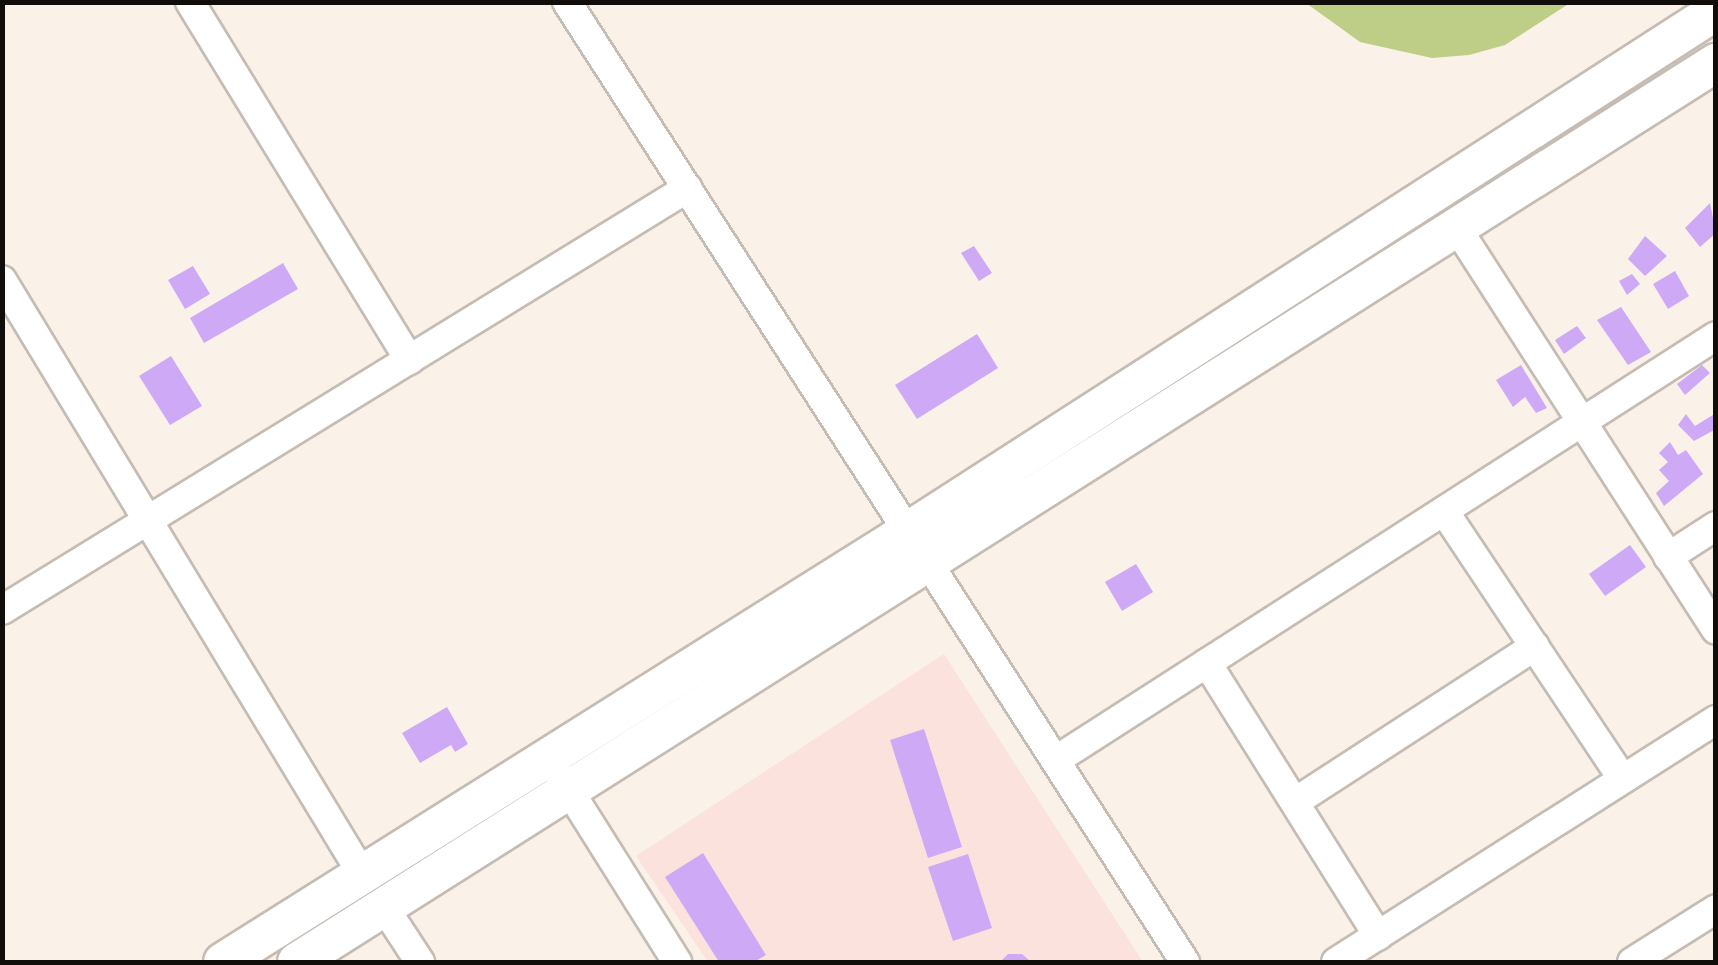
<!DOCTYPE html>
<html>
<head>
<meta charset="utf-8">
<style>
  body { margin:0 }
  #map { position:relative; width:1718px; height:965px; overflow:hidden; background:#faf1e9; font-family:"Zilla Slab",serif }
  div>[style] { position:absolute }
  .education>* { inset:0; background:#fce2dc }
  .green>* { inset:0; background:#bece87 }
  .building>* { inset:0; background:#cea9f6 }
  .roads { filter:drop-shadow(2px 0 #c5bcb4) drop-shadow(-2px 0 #c5bcb4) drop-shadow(0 2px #c5bcb4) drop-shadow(0 -2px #c5bcb4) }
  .street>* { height:28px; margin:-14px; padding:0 14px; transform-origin:14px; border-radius:14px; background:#fff }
  .secondary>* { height:38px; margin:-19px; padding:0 19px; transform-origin:19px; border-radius:19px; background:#fff }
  span { translate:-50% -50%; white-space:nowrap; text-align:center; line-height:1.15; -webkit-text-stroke:9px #fff; paint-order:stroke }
  .frame { position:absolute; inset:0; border:5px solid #100d0a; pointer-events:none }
</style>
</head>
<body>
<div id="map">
  <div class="education">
    <div style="clip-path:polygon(944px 654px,1143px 962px,708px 962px,636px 856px)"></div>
  </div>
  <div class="green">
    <div style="clip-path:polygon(1306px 3px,1570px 3px,1505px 45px,1469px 55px,1432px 58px,1360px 42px)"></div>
  </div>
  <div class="building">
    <div style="clip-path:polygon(1710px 203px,1716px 233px,1700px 247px,1685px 228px)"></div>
    <div style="clip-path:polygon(1645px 236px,1667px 256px,1645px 276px,1628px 259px)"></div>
    <div style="clip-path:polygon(974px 246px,992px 273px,979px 281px,961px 253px)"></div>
    <div style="clip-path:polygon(283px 263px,298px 289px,204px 343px,190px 318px)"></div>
    <div style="clip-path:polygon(193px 266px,210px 294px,185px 309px,168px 280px)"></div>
    <div style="clip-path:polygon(1675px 271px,1689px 296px,1668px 309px,1653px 284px)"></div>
    <div style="clip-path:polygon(1632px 274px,1640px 284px,1627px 295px,1619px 281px)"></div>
    <div style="clip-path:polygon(1621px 307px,1651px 352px,1628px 365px,1597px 320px)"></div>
    <div style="clip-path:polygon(1577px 326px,1586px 338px,1564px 354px,1555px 340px)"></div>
    <div style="clip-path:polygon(977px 334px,998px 368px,917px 419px,895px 385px)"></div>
    <div style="clip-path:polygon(171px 356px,202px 406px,170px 425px,139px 376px)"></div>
    <div style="clip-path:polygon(1521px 365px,1547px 408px,1536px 413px,1525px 397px,1513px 407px,1496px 380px)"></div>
    <div style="clip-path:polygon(1702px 365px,1710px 373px,1685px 395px,1677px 384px)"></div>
    <div style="clip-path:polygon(1716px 413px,1716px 429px,1694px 441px,1678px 425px,1686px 414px,1695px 426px)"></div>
    <div style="clip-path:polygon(1670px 442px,1678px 455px,1686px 450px,1703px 474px,1664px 506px,1656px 493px,1669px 481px,1659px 470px,1668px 462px,1659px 453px)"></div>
    <div style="clip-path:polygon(1630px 545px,1646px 567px,1605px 596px,1589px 574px)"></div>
    <div style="clip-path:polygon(1136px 564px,1153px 592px,1122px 611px,1105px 582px)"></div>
    <div style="clip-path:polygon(447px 707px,468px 744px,455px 752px,451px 745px,420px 763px,402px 733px)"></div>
    <div style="clip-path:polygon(924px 729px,962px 847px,928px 858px,890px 740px)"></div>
    <div style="clip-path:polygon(703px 853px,766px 955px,754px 962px,719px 962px,665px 877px)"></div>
    <div style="clip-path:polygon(968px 854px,992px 928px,953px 941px,928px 867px)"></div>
    <div style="clip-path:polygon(1008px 954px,1022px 954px,1031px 962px,1000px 962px)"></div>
  </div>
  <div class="roads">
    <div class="street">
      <div style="left:190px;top:2px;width:420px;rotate:58.5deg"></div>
      <div style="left:567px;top:2px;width:1142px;rotate:57.23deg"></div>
      <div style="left:1457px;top:228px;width:478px;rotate:57.2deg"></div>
      <div style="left:2px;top:280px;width:695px;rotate:58.78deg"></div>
      <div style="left:1444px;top:511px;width:322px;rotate:56.3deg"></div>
      <div style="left:1668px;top:557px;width:57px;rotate:-32.9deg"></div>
      <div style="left:2px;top:610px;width:805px;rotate:-31.6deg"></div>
      <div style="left:1207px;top:663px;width:322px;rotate:57.9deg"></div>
      <div style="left:1056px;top:760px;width:784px;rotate:-32.72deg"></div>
      <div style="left:560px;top:776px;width:220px;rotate:57.8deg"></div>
      <div style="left:1295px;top:802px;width:286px;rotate:-33deg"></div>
      <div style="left:384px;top:907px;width:66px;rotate:56.8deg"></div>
      <div style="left:1336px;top:962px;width:451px;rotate:-32.5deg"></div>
      <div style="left:1632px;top:962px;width:99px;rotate:-32.2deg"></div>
    </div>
    <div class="secondary">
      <div style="left:223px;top:962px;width:812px;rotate:-32.16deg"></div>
      <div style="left:910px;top:530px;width:959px;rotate:-32.78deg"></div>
      <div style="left:297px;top:962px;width:1680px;rotate:-32.36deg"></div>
    </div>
  </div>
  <div class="frame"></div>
</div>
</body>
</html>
